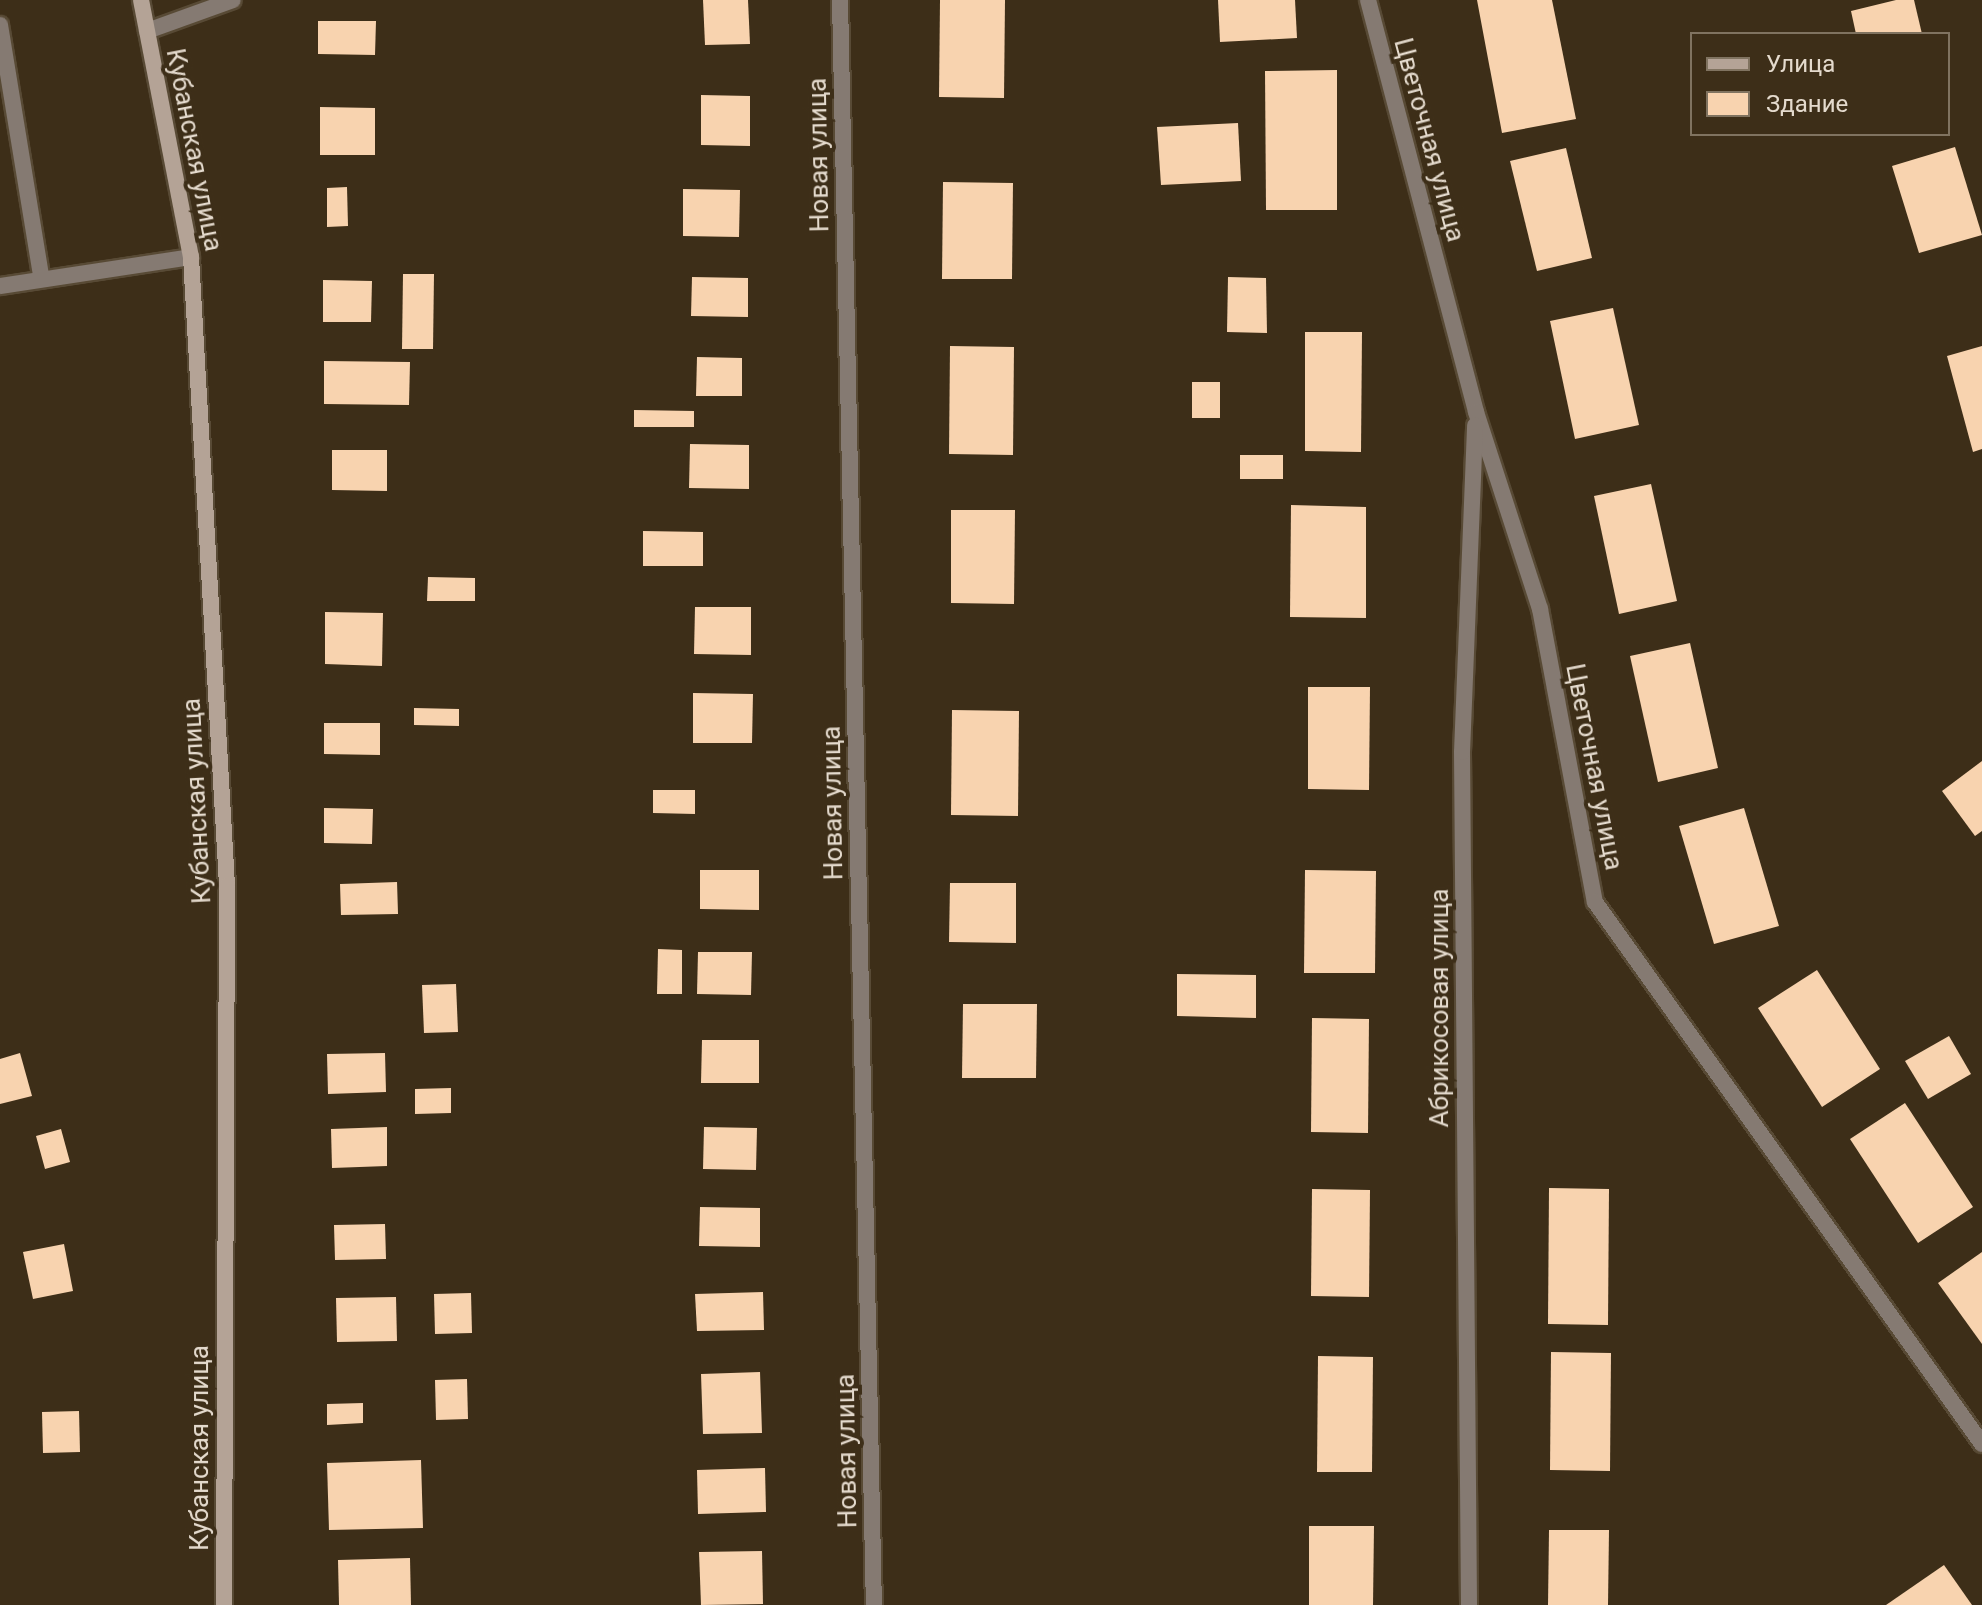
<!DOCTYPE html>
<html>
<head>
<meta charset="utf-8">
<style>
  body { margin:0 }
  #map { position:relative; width:1982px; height:1605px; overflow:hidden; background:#3d2e18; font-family:Roboto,sans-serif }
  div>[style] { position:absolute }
  .building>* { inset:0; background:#f8d3af }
  .roads { filter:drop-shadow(2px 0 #584a35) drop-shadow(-2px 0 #584a35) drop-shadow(0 2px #584a35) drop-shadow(0 -2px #584a35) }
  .lane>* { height:16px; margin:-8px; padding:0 8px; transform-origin:8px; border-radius:8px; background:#857a72 }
  .street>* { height:16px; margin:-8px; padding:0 8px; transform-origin:8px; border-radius:8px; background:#857a72 }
  .secondary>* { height:16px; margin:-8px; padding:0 8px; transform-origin:8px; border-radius:8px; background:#b4a396 }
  span { translate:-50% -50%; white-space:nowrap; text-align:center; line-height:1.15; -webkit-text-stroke:8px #3d2e18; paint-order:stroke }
  .street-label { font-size:26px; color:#e4dacd }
  .legend { position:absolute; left:1690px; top:32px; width:260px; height:104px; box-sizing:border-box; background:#3d2e18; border:2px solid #807360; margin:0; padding:10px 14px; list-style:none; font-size:24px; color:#e4dacd }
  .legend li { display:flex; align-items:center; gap:16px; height:40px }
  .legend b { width:40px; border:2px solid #807360 }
</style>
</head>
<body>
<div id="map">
  <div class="building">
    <div style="clip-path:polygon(703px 0,748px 0,750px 44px,705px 45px)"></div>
    <div style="clip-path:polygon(940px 0,1005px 0,1004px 98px,939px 97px)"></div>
    <div style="clip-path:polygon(1218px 0,1295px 0,1297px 38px,1220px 42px)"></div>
    <div style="clip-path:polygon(1477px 0,1552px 0,1576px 119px,1502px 133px)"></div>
    <div style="clip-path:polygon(1896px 0,1914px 0,1922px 34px,1856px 34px,1851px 11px)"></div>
    <div style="clip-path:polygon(318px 21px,376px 21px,375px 55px,318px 54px)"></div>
    <div style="clip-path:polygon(1337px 70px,1337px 210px,1266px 210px,1265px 71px)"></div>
    <div style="clip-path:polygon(701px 95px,750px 96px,750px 146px,701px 145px)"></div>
    <div style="clip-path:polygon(320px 107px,375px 108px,375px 155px,320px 155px)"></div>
    <div style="clip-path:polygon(1238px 123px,1241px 181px,1161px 185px,1157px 127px)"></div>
    <div style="clip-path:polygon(1955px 147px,1982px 235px,1919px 253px,1892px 166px)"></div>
    <div style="clip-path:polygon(1566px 148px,1592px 258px,1537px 271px,1510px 161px)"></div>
    <div style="clip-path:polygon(943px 182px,1013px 183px,1012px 279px,942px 279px)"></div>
    <div style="clip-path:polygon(347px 187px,348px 226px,327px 227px,327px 188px)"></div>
    <div style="clip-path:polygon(683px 189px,740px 190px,739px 237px,683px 236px)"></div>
    <div style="clip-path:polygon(403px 274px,434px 274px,433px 349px,402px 349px)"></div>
    <div style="clip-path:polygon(692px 277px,748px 278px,748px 317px,691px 316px)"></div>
    <div style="clip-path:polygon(1228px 277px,1266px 278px,1267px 333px,1227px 332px)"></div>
    <div style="clip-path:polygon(323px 280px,372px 281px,371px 322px,323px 322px)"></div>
    <div style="clip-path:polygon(1613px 308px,1639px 425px,1575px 439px,1550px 321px)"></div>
    <div style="clip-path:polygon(1305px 332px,1362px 332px,1361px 452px,1305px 451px)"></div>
    <div style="clip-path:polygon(950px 346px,1014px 347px,1013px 455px,949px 454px)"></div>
    <div style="clip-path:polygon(1982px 346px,1982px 449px,1973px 452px,1947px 356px)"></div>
    <div style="clip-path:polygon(697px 357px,742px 358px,742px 396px,696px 396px)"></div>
    <div style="clip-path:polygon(324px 361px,410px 362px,409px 405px,324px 404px)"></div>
    <div style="clip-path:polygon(1192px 382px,1220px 382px,1220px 418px,1192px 418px)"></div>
    <div style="clip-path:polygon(634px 410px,694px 411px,694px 427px,634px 427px)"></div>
    <div style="clip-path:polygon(690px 444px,749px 445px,749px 489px,689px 488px)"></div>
    <div style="clip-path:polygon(332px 450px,387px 450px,387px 491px,332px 490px)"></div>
    <div style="clip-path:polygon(1240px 455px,1283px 455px,1283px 479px,1240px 479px)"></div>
    <div style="clip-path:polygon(1651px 484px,1677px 601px,1619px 614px,1594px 496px)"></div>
    <div style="clip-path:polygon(1291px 505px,1366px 507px,1366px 618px,1290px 617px)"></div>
    <div style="clip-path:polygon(951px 510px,1015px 510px,1014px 604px,951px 603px)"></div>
    <div style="clip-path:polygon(643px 531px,703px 532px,703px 566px,643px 566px)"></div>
    <div style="clip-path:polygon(428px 577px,475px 578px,475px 601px,427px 601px)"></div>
    <div style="clip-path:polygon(695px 607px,751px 607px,751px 655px,694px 654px)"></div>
    <div style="clip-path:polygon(325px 612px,383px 613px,382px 666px,325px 664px)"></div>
    <div style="clip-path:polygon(1690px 643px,1718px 768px,1658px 782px,1630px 656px)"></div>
    <div style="clip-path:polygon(1308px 687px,1370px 687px,1369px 790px,1308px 789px)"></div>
    <div style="clip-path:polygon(693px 693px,753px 694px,752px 743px,693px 743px)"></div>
    <div style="clip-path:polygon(414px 708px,459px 709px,459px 726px,414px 725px)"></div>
    <div style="clip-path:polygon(952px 710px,1019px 711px,1018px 816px,951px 815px)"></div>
    <div style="clip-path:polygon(324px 723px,380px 723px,380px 755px,324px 754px)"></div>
    <div style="clip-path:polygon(1982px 761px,1982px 831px,1975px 836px,1942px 791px)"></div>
    <div style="clip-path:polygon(653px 790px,695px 790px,695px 814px,653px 813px)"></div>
    <div style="clip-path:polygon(324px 808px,373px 809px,372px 844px,324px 843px)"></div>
    <div style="clip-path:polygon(1744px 808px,1779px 926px,1714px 944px,1679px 826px)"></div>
    <div style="clip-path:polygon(700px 870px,759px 870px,759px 910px,700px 909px)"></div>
    <div style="clip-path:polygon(1305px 870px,1376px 871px,1375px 973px,1304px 973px)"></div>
    <div style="clip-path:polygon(397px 882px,398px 914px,341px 915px,340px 884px)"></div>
    <div style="clip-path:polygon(950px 883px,1016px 883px,1016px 943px,949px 942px)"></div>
    <div style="clip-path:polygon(658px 949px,682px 950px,682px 994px,657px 994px)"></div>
    <div style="clip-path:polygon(698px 952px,752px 952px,751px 995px,697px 994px)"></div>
    <div style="clip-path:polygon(1817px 970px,1880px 1069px,1822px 1107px,1758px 1008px)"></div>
    <div style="clip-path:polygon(1177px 974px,1256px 975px,1256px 1018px,1177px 1016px)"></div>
    <div style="clip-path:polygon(456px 984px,458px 1032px,424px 1033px,422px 985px)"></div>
    <div style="clip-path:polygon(963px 1004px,1037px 1004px,1036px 1078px,962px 1078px)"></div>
    <div style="clip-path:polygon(1312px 1018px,1369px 1019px,1368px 1133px,1311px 1132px)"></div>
    <div style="clip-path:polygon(1949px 1036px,1971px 1074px,1928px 1099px,1905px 1061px)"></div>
    <div style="clip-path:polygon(702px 1040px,759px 1040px,759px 1083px,701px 1083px)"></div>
    <div style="clip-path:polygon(20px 1053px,32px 1096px,0 1104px,0 1059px)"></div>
    <div style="clip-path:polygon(385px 1053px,386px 1092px,328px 1094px,327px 1054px)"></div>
    <div style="clip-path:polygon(451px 1088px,451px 1113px,415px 1114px,415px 1089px)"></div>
    <div style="clip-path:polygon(1905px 1103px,1973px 1207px,1918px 1243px,1850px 1139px)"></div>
    <div style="clip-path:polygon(387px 1127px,387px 1166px,332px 1168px,331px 1129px)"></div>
    <div style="clip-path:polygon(704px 1127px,757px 1128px,756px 1170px,703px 1169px)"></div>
    <div style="clip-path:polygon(61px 1129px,70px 1162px,45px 1169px,36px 1136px)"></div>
    <div style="clip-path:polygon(1549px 1188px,1609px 1189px,1608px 1325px,1548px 1324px)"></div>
    <div style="clip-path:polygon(1312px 1189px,1370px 1190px,1369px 1297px,1311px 1296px)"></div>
    <div style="clip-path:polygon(700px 1207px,760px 1208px,760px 1247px,699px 1246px)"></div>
    <div style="clip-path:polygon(385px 1224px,386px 1259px,335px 1260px,334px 1225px)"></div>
    <div style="clip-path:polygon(64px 1244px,73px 1291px,33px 1299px,23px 1252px)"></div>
    <div style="clip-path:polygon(1982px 1252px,1982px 1344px,1938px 1283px)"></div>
    <div style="clip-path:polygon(763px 1292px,764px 1330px,697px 1331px,695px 1294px)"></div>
    <div style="clip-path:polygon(471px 1293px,472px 1333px,435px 1334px,434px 1294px)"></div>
    <div style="clip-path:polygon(396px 1297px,397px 1341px,337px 1342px,336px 1298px)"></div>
    <div style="clip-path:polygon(1551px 1352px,1611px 1353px,1610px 1471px,1550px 1470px)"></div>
    <div style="clip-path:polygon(1318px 1356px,1373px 1357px,1372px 1472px,1317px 1472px)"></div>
    <div style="clip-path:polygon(760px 1372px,762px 1433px,703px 1434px,701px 1374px)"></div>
    <div style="clip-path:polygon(467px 1379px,468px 1419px,436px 1420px,435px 1380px)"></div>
    <div style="clip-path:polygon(363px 1403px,363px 1423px,327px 1425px,327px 1404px)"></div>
    <div style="clip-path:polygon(79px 1411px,80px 1452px,43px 1453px,42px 1412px)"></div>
    <div style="clip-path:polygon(421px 1460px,423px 1528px,329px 1530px,327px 1463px)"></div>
    <div style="clip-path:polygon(765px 1468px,766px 1512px,698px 1514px,697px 1470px)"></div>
    <div style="clip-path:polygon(1309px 1526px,1374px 1526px,1373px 1605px,1309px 1605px)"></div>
    <div style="clip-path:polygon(1549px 1530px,1609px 1530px,1608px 1605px,1548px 1605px)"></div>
    <div style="clip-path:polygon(762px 1551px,763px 1604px,701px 1605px,699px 1552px)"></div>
    <div style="clip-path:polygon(410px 1558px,411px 1605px,339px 1605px,338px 1560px)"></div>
    <div style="clip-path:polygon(1944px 1565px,1972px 1605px,1886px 1605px)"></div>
  </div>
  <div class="roads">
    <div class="lane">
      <div style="left:0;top:25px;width:254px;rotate:80.7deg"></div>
    </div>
    <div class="street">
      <div style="left:840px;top:0;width:1605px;rotate:88.79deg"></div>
      <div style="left:1368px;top:0;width:426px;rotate:75.3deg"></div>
      <div style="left:1476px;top:412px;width:207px;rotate:72deg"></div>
      <div style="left:1540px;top:609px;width:298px;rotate:79.4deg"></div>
      <div style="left:1595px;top:902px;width:666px;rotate:54.47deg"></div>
      <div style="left:147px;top:31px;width:91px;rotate:-19.8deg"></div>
      <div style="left:0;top:286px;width:193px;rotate:-8.6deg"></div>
      <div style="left:1469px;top:1605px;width:853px;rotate:-90.47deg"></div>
      <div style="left:1462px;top:752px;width:327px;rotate:-87.7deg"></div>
    </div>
    <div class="secondary">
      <div style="left:141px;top:0;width:262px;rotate:79deg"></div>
      <div style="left:191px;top:257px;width:630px;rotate:86.72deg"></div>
      <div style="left:227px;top:886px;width:719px;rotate:90.24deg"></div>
    </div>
  </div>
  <div class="street-label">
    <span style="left:1429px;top:140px;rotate:75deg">Цветочная улица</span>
    <span style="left:194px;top:150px;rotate:79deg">Кубанская улица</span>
    <span style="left:819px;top:155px;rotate:-91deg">Новая улица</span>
    <span style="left:1594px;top:767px;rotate:79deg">Цветочная улица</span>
    <span style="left:197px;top:801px;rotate:-93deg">Кубанская улица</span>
    <span style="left:833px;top:803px;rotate:-91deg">Новая улица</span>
    <span style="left:1440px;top:1008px;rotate:-90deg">Абрикосовая улица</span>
    <span style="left:200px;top:1448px;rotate:-90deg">Кубанская улица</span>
    <span style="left:847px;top:1451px;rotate:-91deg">Новая улица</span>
  </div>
  <ul class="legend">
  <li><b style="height:10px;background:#b4a396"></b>Улица</li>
  <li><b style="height:22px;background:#f8d3af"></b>Здание</li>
  </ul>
</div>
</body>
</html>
